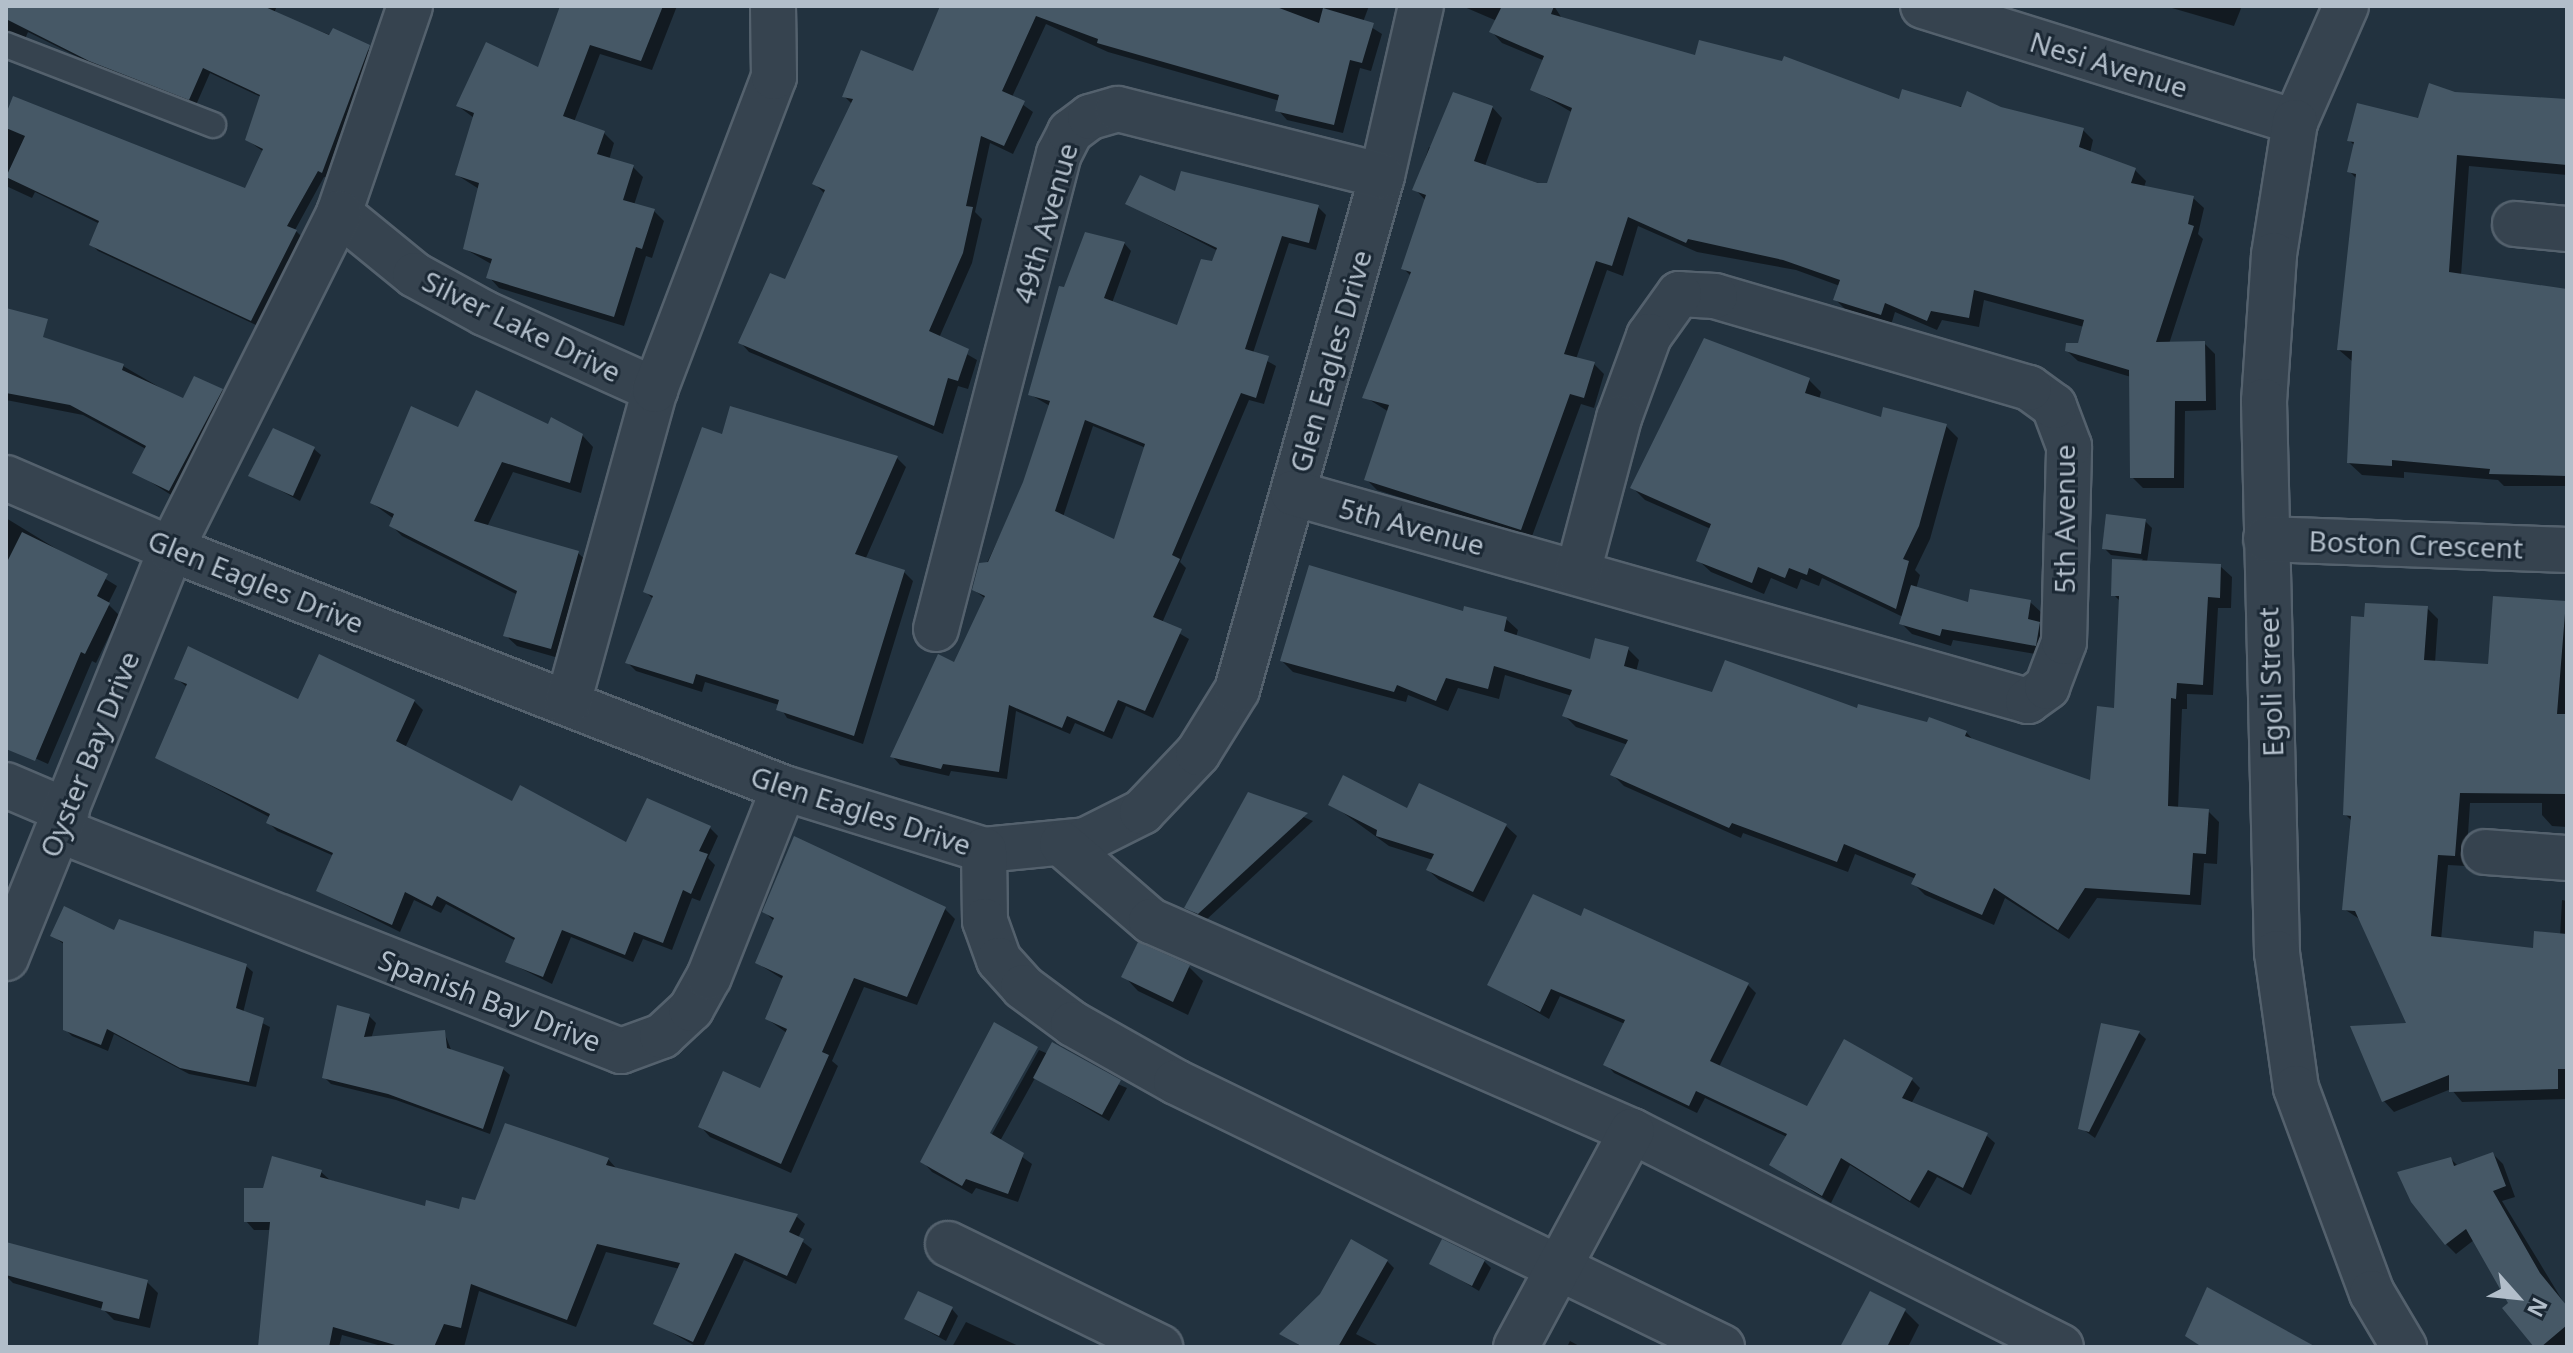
<!DOCTYPE html>
<html>
<head>
<meta charset="utf-8">
<style>
  body { margin:0 }
  #map { position:relative; width:2573px; height:1353px; overflow:hidden; background:#22323f; font-family:"Noto Sans",sans-serif }
  div>[style] { position:absolute }
  .shadow>* { inset:0; background:#0007 }
  .building>* { inset:0; background:#465866 }
  .roads { filter:drop-shadow(2px 0 #54616d) drop-shadow(-2px 0 #54616d) drop-shadow(0 2px #54616d) drop-shadow(0 -2px #54616d) }
  .lane>* { height:24px; margin:-12px; padding:0 12px; transform-origin:12px; border-radius:12px; background:#36434f }
  .street>* { height:44px; margin:-22px; padding:0 22px; transform-origin:22px; border-radius:22px; background:#36434f }
  span { translate:-50% -50%; white-space:nowrap; text-align:center; line-height:1.15; -webkit-text-stroke:6px #1b2834; paint-order:stroke }
  .street-label { font-size:28px; color:#b2beca }
  .frame { position:absolute; inset:0; border:8px solid #b2beca; pointer-events:none }
  .north { position:absolute; left:2477px; top:1257px; width:80px; height:80px; -webkit-text-stroke:6px #1b2834; paint-order:stroke; rotate:117deg; font-size:22px; font-weight:700; line-height:32px; text-align:center; color:#b2beca }
  .north::after { content:''; display:block; margin:auto; width:28px; height:36px; background:#b2beca; clip-path:polygon(50% 0,100% 100%,50% 72%,0 100%) }
</style>
</head>
<body>
<div id="map">
  <div class="shadow">
    <div style="clip-path:polygon(6px 6px,277px 6px,274px 13px,376px 53px,329px 178px,324px 177px,295px 230px,303px 238px,258px 326px,98px 251px,91px 244px,100px 224px,35px 192px,32px 198px,6px 186px,6px 111px,246px 190px,264px 152px,247px 140px,261px 97px,210px 73px,196px 105px,98px 67px,28px 32px,25px 39px,6px 34px)"></div>
    <div style="clip-path:polygon(562px 6px,677px 6px,652px 70px,600px 54px,574px 122px,604px 133px,614px 143px,609px 160px,633px 167px,643px 177px,634px 205px,654px 211px,664px 221px,652px 258px,646px 256px,624px 326px,499px 288px,489px 277px,493px 265px,465px 249px,479px 189px,457px 175px,474px 118px,458px 106px,540px 70px)"></div>
    <div style="clip-path:polygon(956px 6px,1369px 6px,1363px 22px,1382px 34px,1371px 71px,1360px 68px,1343px 133px,1287px 120px,1278px 110px,1280px 101px,1108px 52px,1046px 24px,1012px 97px,1033px 112px,1013px 154px,990px 143px,975px 212px,982px 219px,972px 263px,939px 338px,977px 360px,968px 389px,958px 386px,943px 434px,749px 352px,740px 342px,786px 282px,824px 193px,815px 184px,853px 105px,844px 96px,914px 74px)"></div>
    <div style="clip-path:polygon(1462px 6px,1554px 6px,1563px 20px,1626px 42px,1901px 102px,2001px 109px,2083px 130px,2093px 140px,2090px 153px,2135px 170px,2146px 181px,2144px 187px,2193px 198px,2204px 208px,2198px 234px,2203px 239px,2169px 344px,2204px 343px,2215px 354px,2216px 410px,2185px 411px,2184px 488px,2143px 488px,2132px 477px,2131px 377px,2078px 361px,2067px 351px,2079px 345px,2084px 327px,1984px 300px,1979px 327px,1942px 320px,1937px 330px,1895px 312px,1891px 325px,1846px 310px,1835px 299px,1840px 286px,1796px 270px,1697px 252px,1638px 226px,1623px 276px,1607px 270px,1576px 359px,1594px 364px,1604px 374px,1594px 408px,1581px 404px,1531px 539px,1377px 490px,1366px 479px,1389px 412px,1365px 397px,1412px 277px,1403px 268px,1426px 201px,1415px 189px,1429px 147px,1435px 149px,1492px 107px,1502px 118px,1485px 166px,1548px 186px,1573px 113px,1532px 89px,1545px 61px,1502px 43px,1492px 32px,1497px 21px)"></div>
    <div style="clip-path:polygon(2165px 6px,2242px 6px,2234px 26px)"></div>
    <div style="clip-path:polygon(2455px 94px,2567px 101px,2567px 175px,2469px 166px,2461px 276px,2567px 300px,2567px 486px,2504px 486px,2498px 480px,2404px 472px,2404px 478px,2362px 475px,2349px 463px,2353px 362px,2339px 350px,2357px 179px,2349px 171px,2355px 146px,2349px 140px,2419px 120px)"></div>
    <div style="clip-path:polygon(evenodd,1176px 194px,1318px 207px,1326px 215px,1316px 250px,1289px 243px,1253px 353px,1276px 366px,1264px 404px,1249px 400px,1180px 562px,1186px 568px,1162px 623px,1189px 639px,1153px 718px,1126px 706px,1112px 739px,1075px 723px,1070px 734px,1016px 711px,1007px 779px,951px 771px,949px 776px,900px 765px,893px 757px,955px 665px,986px 599px,974px 590px,1025px 483px,1050px 406px,1031px 395px,1066px 290px,1124px 243px,1131px 251px,1112px 303px,1178px 327px,1214px 264px,1218px 251px,1127px 204px,1176px 194px,1093px 426px,1146px 448px,1116px 542px,1063px 517px,1093px 426px)"></div>
    <div style="clip-path:polygon(6px 363px,123px 366px,183px 401px,222px 390px,232px 401px,179px 500px,135px 472px,146px 449px,83px 415px,6px 400px)"></div>
    <div style="clip-path:polygon(1809px 380px,1821px 392px,1819px 400px,1882px 420px,1946px 426px,1958px 438px,1930px 539px,1915px 570px,1920px 575px,1916px 589px,1970px 604px,2030px 602px,2042px 613px,2040px 625px,2050px 635px,2047px 656px,1953px 640px,1951px 646px,1912px 634px,1901px 623px,1903px 617px,1822px 578px,1819px 586px,1801px 579px,1797px 589px,1771px 578px,1764px 594px,1711px 572px,1698px 560px,1711px 529px,1645px 500px,1633px 488px)"></div>
    <div style="clip-path:polygon(459px 430px,582px 435px,593px 447px,581px 493px,513px 472px,487px 527px,578px 553px,590px 564px,562px 659px,517px 646px,505px 635px,518px 595px,402px 536px,391px 525px,394px 519px,372px 503px)"></div>
    <div style="clip-path:polygon(724px 436px,897px 458px,906px 467px,865px 560px,904px 572px,913px 581px,863px 744px,787px 718px,779px 705px,705px 682px,702px 692px,636px 671px,627px 662px,653px 599px,645px 591px)"></div>
    <div style="clip-path:polygon(314px 449px,321px 455px,300px 501px,251px 475px)"></div>
    <div style="clip-path:polygon(6px 518px,117px 586px,108px 604px,119px 615px,96px 663px,92px 661px,48px 764px,6px 745px)"></div>
    <div style="clip-path:polygon(2145px 521px,2152px 528px,2147px 562px,2220px 566px,2232px 577px,2231px 608px,2218px 608px,2213px 695px,2187px 694px,2187px 709px,2182px 709px,2178px 809px,2208px 811px,2219px 822px,2217px 864px,2204px 863px,2201px 905px,2097px 898px,2069px 939px,2005px 898px,1994px 925px,1925px 895px,1914px 884px,1916px 879px,1855px 854px,1848px 872px,1743px 833px,1741px 838px,1624px 786px,1613px 775px,1628px 745px,1576px 727px,1565px 716px,1572px 696px,1505px 675px,1499px 699px,1458px 688px,1448px 711px,1408px 695px,1406px 702px,1293px 672px,1282px 661px,1464px 614px,1506px 619px,1518px 630px,1516px 637px,1591px 661px,1628px 649px,1639px 660px,1636px 672px,1714px 695px,1858px 711px,1966px 732px,1975px 742px,2092px 783px,2116px 710px,2121px 602px,2114px 595px,2143px 559px,2111px 555px,2104px 548px)"></div>
    <div style="clip-path:polygon(2567px 604px,2567px 827px,2552px 826px,2542px 815px,2542px 803px,2470px 803px,2466px 866px,2448px 865px,2441px 940px,2535px 950px,2560px 936px,2562px 900px,2567px 901px,2567px 1099px,2462px 1102px,2451px 1089px,2394px 1112px,2384px 1101px,2409px 1025px,2361px 920px,2344px 909px,2352px 821px,2345px 814px,2366px 619px,2427px 608px,2438px 619px,2435px 663px,2490px 666px)"></div>
    <div style="clip-path:polygon(176px 678px,299px 702px,414px 701px,423px 710px,405px 748px,512px 804px,627px 845px,710px 828px,718px 836px,708px 858px,715px 865px,700px 901px,692px 898px,672px 950px,643px 939px,633px 962px,571px 937px,552px 984px,508px 962px,516px 941px,446px 904px,441px 913px,414px 900px,400px 932px,318px 891px,334px 856px,277px 831px,269px 823px,271px 818px,157px 757px,188px 688px)"></div>
    <div style="clip-path:polygon(1420px 786px,1506px 826px,1517px 836px,1484px 902px,1439px 880px,1428px 870px,1433px 860px,1389px 846px,1331px 804px,1408px 810px)"></div>
    <div style="clip-path:polygon(1249px 794px,1313px 821px,1206px 920px,1187px 908px)"></div>
    <div style="clip-path:polygon(945px 909px,955px 919px,917px 1005px,864px 987px,832px 1061px,838px 1066px,791px 1173px,710px 1137px,701px 1127px,761px 1090px,787px 1033px,767px 1019px,784px 980px,757px 963px,775px 922px,764px 911px)"></div>
    <div style="clip-path:polygon(1582px 918px,1747px 984px,1756px 993px,1719px 1067px,1808px 1109px,1912px 1080px,1920px 1088px,1911px 1104px,1986px 1135px,1995px 1143px,1971px 1195px,1937px 1177px,1919px 1208px,1850px 1165px,1831px 1203px,1771px 1165px,1787px 1137px,1705px 1098px,1697px 1113px,1614px 1073px,1606px 1064px,1625px 1024px,1560px 996px,1549px 1019px,1489px 984px)"></div>
    <div style="clip-path:polygon(53px 936px,246px 966px,253px 972px,243px 1013px,270px 1027px,256px 1087px,189px 1074px,114px 1034px,108px 1051px,72px 1036px,65px 1029px,65px 945px)"></div>
    <div style="clip-path:polygon(1139px 945px,1189px 967px,1203px 981px,1188px 1015px,1138px 991px,1124px 976px)"></div>
    <div style="clip-path:polygon(369px 1016px,376px 1023px,371px 1039px,444px 1032px,452px 1052px,503px 1069px,510px 1075px,490px 1134px,396px 1100px,331px 1084px,324px 1077px)"></div>
    <div style="clip-path:polygon(2102px 1025px,2139px 1033px,2146px 1039px,2095px 1138px,2081px 1128px)"></div>
    <div style="clip-path:polygon(1039px 1050px,1127px 1088px,1109px 1121px,1035px 1078px,1000px 1141px,1032px 1164px,1018px 1202px,976px 1188px,972px 1194px,932px 1172px,923px 1162px,987px 1143px)"></div>
    <div style="clip-path:polygon(2493px 1154px,2503px 1164px,2515px 1197px,2502px 1201px,2567px 1308px,2567px 1347px,2536px 1347px,2474px 1240px,2456px 1254px,2446px 1244px,2451px 1159px,2458px 1166px)"></div>
    <div style="clip-path:polygon(608px 1159px,616px 1168px,796px 1216px,805px 1224px,798px 1238px,812px 1249px,796px 1284px,744px 1260px,703px 1347px,697px 1347px,655px 1323px,680px 1269px,606px 1252px,576px 1327px,479px 1291px,464px 1347px,385px 1347px,342px 1335px,339px 1347px,260px 1347px,271px 1230px,254px 1230px,246px 1221px,264px 1190px,321px 1172px,330px 1180px,426px 1209px,461px 1212px,476px 1202px)"></div>
    <div style="clip-path:polygon(6px 1261px,147px 1282px,158px 1293px,150px 1328px,114px 1320px,103px 1309px,13px 1283px,6px 1276px)"></div>
    <div style="clip-path:polygon(1387px 1261px,1394px 1268px,1356px 1334px,1381px 1347px,1302px 1347px,1282px 1334px)"></div>
    <div style="clip-path:polygon(1484px 1261px,1491px 1268px,1479px 1291px,1432px 1263px)"></div>
    <div style="clip-path:polygon(1871px 1293px,1905px 1311px,1919px 1325px,1908px 1347px,1843px 1347px)"></div>
    <div style="clip-path:polygon(952px 1309px,958px 1316px,946px 1341px,906px 1319px)"></div>
    <div style="clip-path:polygon(966px 1322px,1021px 1347px,952px 1347px)"></div>
    <div style="clip-path:polygon(1570px 1341px,1581px 1347px,1567px 1347px)"></div>
  </div>
  <div class="building">
    <div style="clip-path:polygon(6px 6px,263px 6px,329px 35px,333px 28px,370px 45px,322px 173px,318px 171px,287px 226px,297px 230px,251px 321px,89px 245px,99px 221px,6px 177px,25px 136px,6px 128px,6px 114px,13px 96px,245px 188px,263px 149px,245px 140px,260px 95px,203px 68px,189px 100px,89px 61px,6px 19px)"></div>
    <div style="clip-path:polygon(560px 6px,663px 6px,641px 61px,590px 45px,563px 116px,605px 131px,597px 154px,634px 165px,623px 200px,655px 209px,642px 249px,636px 247px,614px 317px,486px 278px,492px 259px,463px 249px,479px 183px,455px 175px,474px 113px,456px 106px,486px 42px,538px 67px)"></div>
    <div style="clip-path:polygon(940px 6px,1274px 6px,1319px 23px,1323px 8px,1374px 23px,1362px 63px,1350px 60px,1334px 125px,1275px 111px,1279px 95px,1097px 43px,1098px 39px,1036px 16px,1002px 91px,1025px 101px,1004px 146px,981px 136px,966px 206px,973px 207px,963px 253px,929px 331px,969px 349px,958px 381px,948px 378px,934px 426px,738px 343px,770px 273px,785px 279px,825px 190px,812px 184px,853px 99px,842px 97px,861px 50px,913px 71px)"></div>
    <div style="clip-path:polygon(1502px 6px,1554px 6px,1551px 14px,1695px 55px,1699px 40px,1782px 61px,1784px 56px,1899px 99px,1902px 89px,1961px 107px,1967px 91px,2001px 107px,2084px 128px,2079px 147px,2136px 168px,2131px 183px,2194px 196px,2188px 224px,2194px 226px,2156px 342px,2205px 341px,2206px 401px,2175px 401px,2174px 478px,2130px 478px,2129px 370px,2065px 351px,2066px 343px,2078px 343px,2084px 320px,1974px 290px,1969px 318px,1931px 311px,1927px 321px,1885px 303px,1881px 315px,1833px 300px,1840px 280px,1783px 260px,1688px 239px,1686px 243px,1628px 217px,1612px 266px,1596px 261px,1564px 354px,1595px 362px,1584px 398px,1570px 394px,1521px 530px,1364px 480px,1389px 405px,1362px 398px,1411px 272px,1401px 269px,1426px 195px,1412px 190px,1453px 92px,1493px 106px,1474px 161px,1538px 183px,1547px 183px,1572px 108px,1530px 90px,1544px 56px,1489px 32px)"></div>
    <div style="clip-path:polygon(2429px 83px,2455px 92px,2567px 99px,2567px 165px,2457px 155px,2449px 272px,2567px 289px,2567px 476px,2489px 474px,2490px 469px,2392px 460px,2392px 466px,2347px 463px,2352px 351px,2337px 350px,2356px 174px,2347px 172px,2354px 142px,2347px 141px,2357px 103px,2418px 118px)"></div>
    <div style="clip-path:polygon(evenodd,1181px 171px,1319px 205px,1309px 243px,1282px 236px,1245px 349px,1269px 356px,1256px 398px,1241px 393px,1172px 555px,1180px 559px,1153px 617px,1182px 629px,1145px 711px,1118px 700px,1104px 732px,1067px 716px,1062px 728px,1009px 705px,999px 772px,943px 764px,941px 769px,890px 757px,938px 654px,954px 662px,985px 596px,972px 590px,979px 563px,988px 562px,1023px 482px,1050px 401px,1028px 395px,1059px 286px,1064px 287px,1085px 232px,1125px 242px,1104px 298px,1177px 325px,1201px 259px,1212px 261px,1217px 248px,1125px 204px,1140px 175px,1175px 191px,1181px 171px,1085px 420px,1145px 444px,1114px 539px,1055px 511px,1085px 420px)"></div>
    <div style="clip-path:polygon(6px 308px,48px 319px,43px 337px,124px 364px,122px 370px,183px 398px,194px 376px,223px 389px,169px 491px,132px 473px,146px 446px,70px 405px,6px 393px)"></div>
    <div style="clip-path:polygon(1704px 338px,1810px 378px,1805px 393px,1881px 417px,1883px 407px,1947px 424px,1919px 526px,1903px 559px,1909px 561px,1896px 609px,1809px 568px,1807px 575px,1789px 568px,1785px 578px,1758px 567px,1752px 583px,1696px 561px,1711px 524px,1630px 488px)"></div>
    <div style="clip-path:polygon(476px 390px,548px 424px,551px 417px,583px 434px,570px 483px,502px 462px,474px 521px,579px 551px,551px 649px,503px 636px,517px 591px,389px 526px,394px 514px,370px 503px,411px 406px,458px 427px)"></div>
    <div style="clip-path:polygon(730px 406px,898px 456px,855px 554px,905px 570px,854px 736px,776px 710px,779px 700px,696px 674px,693px 684px,625px 663px,653px 596px,643px 592px,702px 427px,722px 434px)"></div>
    <div style="clip-path:polygon(273px 428px,315px 447px,293px 496px,248px 476px)"></div>
    <div style="clip-path:polygon(2106px 514px,2146px 519px,2141px 554px,2102px 549px)"></div>
    <div style="clip-path:polygon(22px 532px,108px 574px,97px 596px,110px 603px,85px 654px,81px 652px,35px 761px,6px 749px,6px 564px)"></div>
    <div style="clip-path:polygon(2112px 559px,2221px 564px,2220px 598px,2208px 597px,2203px 685px,2177px 683px,2176px 699px,2171px 698px,2168px 806px,2209px 809px,2206px 854px,2193px 853px,2190px 895px,2085px 888px,2058px 930px,1994px 888px,1982px 915px,1911px 884px,1916px 874px,1844px 844px,1837px 862px,1732px 823px,1729px 828px,1610px 775px,1628px 740px,1562px 716px,1572px 690px,1494px 666px,1488px 689px,1446px 678px,1436px 701px,1397px 685px,1394px 692px,1280px 661px,1309px 565px,1463px 611px,1464px 606px,1507px 617px,1504px 631px,1590px 659px,1595px 638px,1629px 647px,1624px 666px,1712px 692px,1725px 660px,1857px 708px,1858px 704px,1927px 722px,1929px 717px,1967px 731px,1965px 736px,2090px 780px,2097px 706px,2114px 708px,2119px 596px,2111px 596px)"></div>
    <div style="clip-path:polygon(1911px 585px,1968px 602px,1970px 589px,2031px 600px,2028px 619px,2040px 622px,2036px 646px,1942px 629px,1940px 636px,1899px 624px)"></div>
    <div style="clip-path:polygon(2493px 596px,2566px 601px,2557px 714px,2567px 714px,2567px 794px,2460px 793px,2455px 856px,2438px 855px,2431px 936px,2533px 948px,2534px 931px,2567px 934px,2567px 1069px,2558px 1069px,2558px 1089px,2449px 1092px,2449px 1075px,2382px 1102px,2350px 1026px,2406px 1023px,2355px 911px,2342px 910px,2351px 816px,2343px 815px,2351px 616px,2364px 617px,2365px 603px,2428px 606px,2424px 660px,2488px 664px)"></div>
    <div style="clip-path:polygon(188px 646px,298px 699px,319px 654px,415px 700px,396px 741px,512px 801px,520px 785px,626px 842px,647px 798px,711px 826px,699px 851px,708px 854px,691px 894px,683px 890px,663px 943px,634px 932px,625px 955px,562px 930px,543px 977px,505px 962px,515px 938px,437px 896px,432px 906px,405px 892px,392px 925px,316px 891px,333px 853px,266px 823px,270px 814px,155px 758px,187px 684px,174px 679px)"></div>
    <div style="clip-path:polygon(1343px 775px,1407px 808px,1419px 783px,1507px 824px,1473px 892px,1426px 870px,1434px 854px,1376px 836px,1377px 830px,1328px 805px)"></div>
    <div style="clip-path:polygon(1248px 792px,1308px 813px,1198px 914px,1184px 908px)"></div>
    <div style="clip-path:polygon(794px 836px,946px 907px,907px 997px,854px 978px,822px 1052px,829px 1055px,781px 1164px,698px 1127px,723px 1071px,760px 1088px,787px 1029px,765px 1019px,783px 976px,755px 963px,774px 918px,762px 912px)"></div>
    <div style="clip-path:polygon(1533px 894px,1581px 916px,1584px 908px,1749px 983px,1710px 1061px,1807px 1106px,1844px 1039px,1913px 1078px,1902px 1098px,1988px 1133px,1963px 1188px,1928px 1170px,1910px 1201px,1841px 1158px,1822px 1196px,1769px 1165px,1787px 1134px,1696px 1091px,1689px 1106px,1603px 1065px,1625px 1020px,1551px 989px,1540px 1012px,1487px 985px)"></div>
    <div style="clip-path:polygon(64px 906px,114px 930px,119px 919px,247px 964px,236px 1008px,264px 1018px,249px 1082px,180px 1068px,107px 1029px,101px 1045px,63px 1030px,63px 942px,50px 936px)"></div>
    <div style="clip-path:polygon(1138px 942px,1190px 965px,1173px 1002px,1121px 977px)"></div>
    <div style="clip-path:polygon(337px 1005px,370px 1014px,364px 1037px,445px 1030px,447px 1048px,504px 1067px,483px 1129px,388px 1094px,322px 1078px)"></div>
    <div style="clip-path:polygon(994px 1022px,1038px 1047px,990px 1133px,1024px 1153px,1008px 1194px,966px 1179px,962px 1186px,920px 1162px)"></div>
    <div style="clip-path:polygon(2101px 1023px,2140px 1031px,2089px 1132px,2078px 1129px)"></div>
    <div style="clip-path:polygon(1052px 1042px,1121px 1080px,1102px 1115px,1033px 1078px)"></div>
    <div style="clip-path:polygon(505px 1123px,609px 1158px,606px 1165px,798px 1214px,789px 1232px,804px 1239px,787px 1276px,735px 1253px,693px 1342px,653px 1324px,680px 1263px,597px 1244px,567px 1320px,471px 1284px,461px 1328px,444px 1324px,434px 1347px,402px 1347px,333px 1327px,329px 1347px,258px 1347px,270px 1222px,244px 1222px,244px 1188px,263px 1188px,272px 1156px,322px 1170px,320px 1177px,425px 1206px,426px 1200px,459px 1209px,462px 1197px,475px 1200px)"></div>
    <div style="clip-path:polygon(2493px 1152px,2506px 1186px,2493px 1191px,2540px 1273px,2567px 1306px,2567px 1325px,2541px 1347px,2534px 1347px,2502px 1308px,2508px 1303px,2466px 1229px,2445px 1245px,2411px 1202px,2397px 1172px,2451px 1157px,2454px 1166px)"></div>
    <div style="clip-path:polygon(1351px 1239px,1388px 1260px,1338px 1347px,1303px 1347px,1279px 1334px,1320px 1294px)"></div>
    <div style="clip-path:polygon(1442px 1239px,1485px 1260px,1472px 1286px,1429px 1264px)"></div>
    <div style="clip-path:polygon(6px 1242px,148px 1280px,139px 1319px,101px 1310px,103px 1302px,6px 1275px)"></div>
    <div style="clip-path:polygon(2207px 1287px,2316px 1347px,2202px 1347px,2185px 1336px)"></div>
    <div style="clip-path:polygon(918px 1291px,953px 1307px,939px 1336px,904px 1319px)"></div>
    <div style="clip-path:polygon(1870px 1291px,1906px 1309px,1887px 1347px,1840px 1347px)"></div>
  </div>
  <div class="roads">
    <div class="lane">
      <div style="left:6px;top:45px;width:222px;rotate:21.1deg"></div>
    </div>
    <div class="street">
      <div style="left:410px;top:6px;width:219px;rotate:108.9deg"></div>
      <div style="left:339px;top:213px;width:98px;rotate:39.2deg"></div>
      <div style="left:415px;top:275px;width:79px;rotate:28.8deg"></div>
      <div style="left:484px;top:313px;width:188px;rotate:24.2deg"></div>
      <div style="left:1923px;top:6px;width:390px;rotate:17.3deg"></div>
      <div style="left:2346px;top:6px;width:127px;rotate:113.7deg"></div>
      <div style="left:2295px;top:122px;width:135px;rotate:99deg"></div>
      <div style="left:2274px;top:255px;width:146px;rotate:93.9deg"></div>
      <div style="left:2264px;top:401px;width:552px;rotate:88.65deg"></div>
      <div style="left:2277px;top:953px;width:136px;rotate:82deg"></div>
      <div style="left:2296px;top:1088px;width:219px;rotate:69.7deg"></div>
      <div style="left:2372px;top:1293px;width:63px;rotate:59.3deg"></div>
      <div style="left:2515px;top:224px;width:52px;rotate:5.5deg"></div>
      <div style="left:6px;top:478px;width:180px;rotate:23.3deg"></div>
      <div style="left:171px;top:549px;width:658px;rotate:21.3deg"></div>
      <div style="left:784px;top:788px;width:209px;rotate:17.2deg"></div>
      <div style="left:984px;top:850px;width:102px;rotate:-5.6deg"></div>
      <div style="left:1086px;top:840px;width:63px;rotate:-26.6deg"></div>
      <div style="left:1142px;top:812px;width:81px;rotate:-46.5deg"></div>
      <div style="left:1198px;top:753px;width:74px;rotate:-58.2deg"></div>
      <div style="left:1237px;top:690px;width:534px;rotate:-74.25deg"></div>
      <div style="left:1382px;top:176px;width:174px;rotate:-77.1deg"></div>
      <div style="left:1293px;top:493px;width:764px;rotate:15.8deg"></div>
      <div style="left:2028px;top:701px;width:24px;rotate:-36deg"></div>
      <div style="left:2047px;top:687px;width:48px;rotate:-69.3deg"></div>
      <div style="left:2064px;top:642px;width:196px;rotate:-88.5deg"></div>
      <div style="left:2069px;top:446px;width:43px;rotate:-110.6deg"></div>
      <div style="left:2054px;top:406px;width:31px;rotate:-144deg"></div>
      <div style="left:2029px;top:388px;width:327px;rotate:-163.7deg"></div>
      <div style="left:1715px;top:296px;width:36px;rotate:-177deg"></div>
      <div style="left:1679px;top:294px;width:52px;rotate:125.5deg"></div>
      <div style="left:1649px;top:336px;width:87px;rotate:110.1deg"></div>
      <div style="left:1619px;top:418px;width:159px;rotate:104.9deg"></div>
      <div style="left:2266px;top:539px;width:301px;rotate:2.1deg"></div>
      <div style="left:936px;top:629px;width:491px;rotate:-75.5deg"></div>
      <div style="left:1059px;top:154px;width:25px;rotate:-63deg"></div>
      <div style="left:1070px;top:132px;width:25px;rotate:-37deg"></div>
      <div style="left:1090px;top:117px;width:29px;rotate:-16deg"></div>
      <div style="left:1118px;top:109px;width:272px;rotate:14.2deg"></div>
      <div style="left:568px;top:703px;width:325px;rotate:-74.5deg"></div>
      <div style="left:655px;top:390px;width:335px;rotate:-69.2deg"></div>
      <div style="left:774px;top:77px;width:71px;rotate:-90.8deg"></div>
      <div style="left:6px;top:785px;width:66px;rotate:23.1deg"></div>
      <div style="left:59px;top:830px;width:604px;rotate:21.47deg"></div>
      <div style="left:621px;top:1051px;width:44px;rotate:-20.1deg"></div>
      <div style="left:662px;top:1036px;width:40px;rotate:-43deg"></div>
      <div style="left:691px;top:1009px;width:37px;rotate:-61deg"></div>
      <div style="left:709px;top:977px;width:203px;rotate:-68.4deg"></div>
      <div style="left:1062px;top:844px;width:118px;rotate:40.9deg"></div>
      <div style="left:1151px;top:921px;width:525px;rotate:23.59deg"></div>
      <div style="left:1632px;top:1131px;width:480px;rotate:26.7deg"></div>
      <div style="left:984px;top:850px;width:71px;rotate:89.2deg"></div>
      <div style="left:985px;top:921px;width:41px;rotate:70.3deg"></div>
      <div style="left:999px;top:960px;width:36px;rotate:48deg"></div>
      <div style="left:1023px;top:987px;width:62px;rotate:36.5deg"></div>
      <div style="left:1073px;top:1024px;width:118px;rotate:29.4deg"></div>
      <div style="left:1176px;top:1082px;width:607px;rotate:25.89deg"></div>
      <div style="left:2485px;top:852px;width:82px;rotate:4.2deg"></div>
      <div style="left:6px;top:958px;width:441px;rotate:-68deg"></div>
      <div style="left:171px;top:549px;width:376px;rotate:-63.4deg"></div>
      <div style="left:948px;top:1244px;width:236px;rotate:25.9deg"></div>
      <div style="left:1516px;top:1347px;width:245px;rotate:-61.8deg"></div>
    </div>
  </div>
  <div class="street-label">
    <span style="left:2109px;top:64px;rotate:17deg">Nesi Avenue</span>
    <span style="left:1045px;top:223px;rotate:-74deg">49th Avenue</span>
    <span style="left:522px;top:326px;rotate:26deg">Silver Lake Drive</span>
    <span style="left:1330px;top:361px;rotate:-74deg">Glen Eagles Drive</span>
    <span style="left:2064px;top:519px;rotate:-90deg">5th Avenue</span>
    <span style="left:1412px;top:526px;rotate:15deg">5th Avenue</span>
    <span style="left:2416px;top:544px;rotate:2deg">Boston Crescent</span>
    <span style="left:256px;top:581px;rotate:22deg">Glen Eagles Drive</span>
    <span style="left:2270px;top:682px;rotate:-92deg">Egoli Street</span>
    <span style="left:89px;top:754px;rotate:-68deg">Oyster Bay Drive</span>
    <span style="left:861px;top:810px;rotate:18deg">Glen Eagles Drive</span>
    <span style="left:490px;top:1000px;rotate:21deg">Spanish Bay Drive</span>
  </div>
  <div class="frame"></div>
  <div class="north">N</div>
</div>
</body>
</html>
